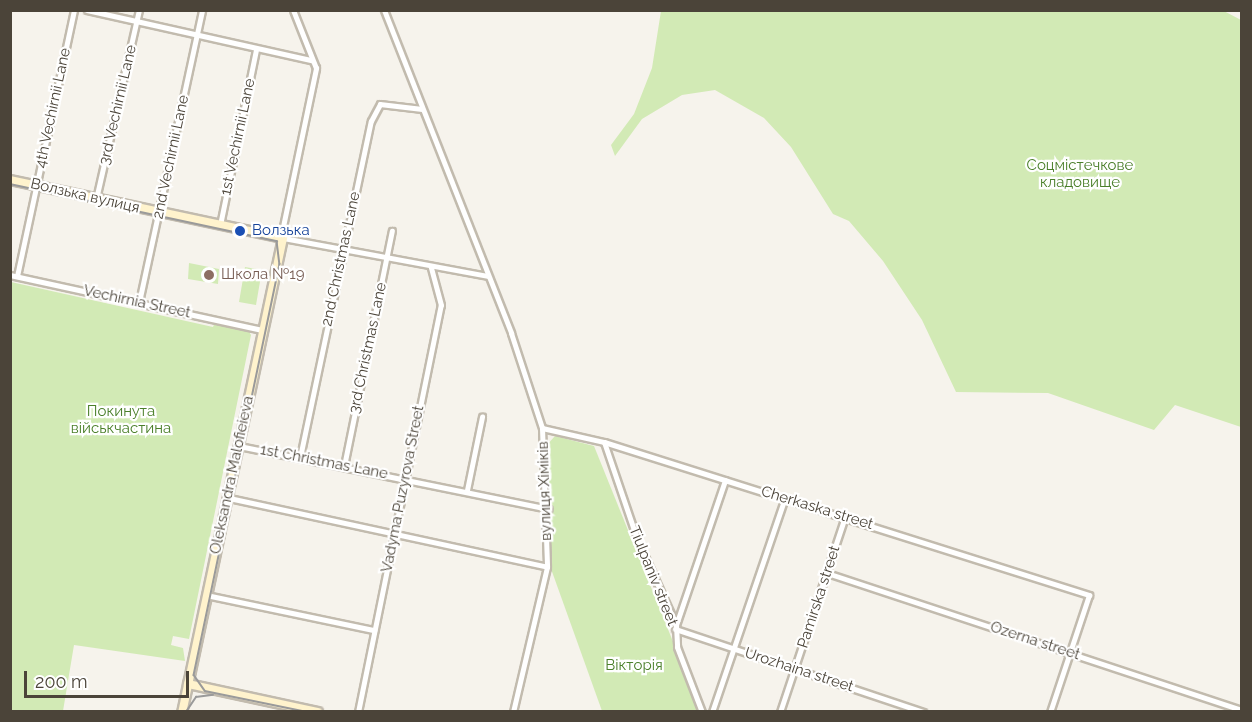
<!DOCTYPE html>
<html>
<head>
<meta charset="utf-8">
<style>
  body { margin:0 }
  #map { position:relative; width:1252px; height:722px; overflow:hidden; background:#f6f3ec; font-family:Raleway,sans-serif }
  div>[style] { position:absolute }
  .green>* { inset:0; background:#d2eab5 }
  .roads { filter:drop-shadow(2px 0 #c2bbae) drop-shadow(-2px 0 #c2bbae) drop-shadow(0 2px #c2bbae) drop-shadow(0 -2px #c2bbae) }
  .street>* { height:5px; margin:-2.5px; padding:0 2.5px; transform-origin:2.5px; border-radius:2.5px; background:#fff }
  .secondary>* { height:8px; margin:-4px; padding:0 4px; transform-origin:4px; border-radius:4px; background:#fff3cd }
  .tram>* { height:1.5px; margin:-0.75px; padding:0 0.75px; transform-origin:0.75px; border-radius:0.75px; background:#9a9a9a }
  .dots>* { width:16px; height:16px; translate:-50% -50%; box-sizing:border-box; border:3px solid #fff; border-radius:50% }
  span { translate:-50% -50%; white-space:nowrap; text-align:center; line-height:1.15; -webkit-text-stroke:4.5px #fff; paint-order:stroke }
  .street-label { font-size:15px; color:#4b4439 }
  .park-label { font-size:15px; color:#4a7f2a }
  .transit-label { font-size:15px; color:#164399 }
  .left { translate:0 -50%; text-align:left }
  .education-label { font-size:15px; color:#785e54 }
  .frame { position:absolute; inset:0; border:12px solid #4b4439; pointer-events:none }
  .scale { position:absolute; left:24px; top:671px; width:165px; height:27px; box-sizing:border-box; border:3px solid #4b4439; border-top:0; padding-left:8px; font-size:18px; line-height:21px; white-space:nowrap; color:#4b4439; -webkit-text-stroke:4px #fff; paint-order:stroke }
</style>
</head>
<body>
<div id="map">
  <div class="green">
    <div style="clip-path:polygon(661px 11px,1222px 10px,1241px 20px,1241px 427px,1175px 405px,1154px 430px,1048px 393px,956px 392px,922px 320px,883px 261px,849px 221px,833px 214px,791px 147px,764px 118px,715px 90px,682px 95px,642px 119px,615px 156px,611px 145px,634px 114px,652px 68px)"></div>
    <div style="clip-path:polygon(189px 263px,219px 269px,218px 284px,188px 279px)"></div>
    <div style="clip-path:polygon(245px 267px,262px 270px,256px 305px,239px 302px)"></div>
    <div style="clip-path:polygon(11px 282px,213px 327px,215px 322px,248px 330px,251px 335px,189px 639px,173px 636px,171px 645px,183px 648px,185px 661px,74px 645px,63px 711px,11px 712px)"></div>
    <div style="clip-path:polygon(555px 436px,594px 446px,701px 711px,602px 711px,550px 566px,546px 446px)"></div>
  </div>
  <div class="roads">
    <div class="street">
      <div style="left:87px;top:10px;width:230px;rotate:12.6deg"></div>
      <div style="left:384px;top:10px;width:347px;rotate:68.5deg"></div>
      <div style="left:511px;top:333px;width:100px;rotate:71.9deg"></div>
      <div style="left:542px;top:428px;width:139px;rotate:87.9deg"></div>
      <div style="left:547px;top:567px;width:149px;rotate:103.2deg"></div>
      <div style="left:96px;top:199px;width:194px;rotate:-77.2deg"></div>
      <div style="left:220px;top:225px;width:179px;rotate:-78.4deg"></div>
      <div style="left:281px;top:236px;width:172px;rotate:-78.2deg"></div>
      <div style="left:316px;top:68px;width:62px;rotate:-111.6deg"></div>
      <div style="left:283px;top:238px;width:208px;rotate:10.5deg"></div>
      <div style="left:10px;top:275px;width:259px;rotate:12.3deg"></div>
      <div style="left:17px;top:276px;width:272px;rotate:-77.9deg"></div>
      <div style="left:139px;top:302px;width:299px;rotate:-77.8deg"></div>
      <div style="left:542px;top:428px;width:64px;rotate:12.7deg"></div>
      <div style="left:604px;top:442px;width:509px;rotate:17.51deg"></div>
      <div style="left:1089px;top:595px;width:123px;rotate:108.4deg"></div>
      <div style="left:604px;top:442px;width:102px;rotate:71.2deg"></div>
      <div style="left:637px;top:539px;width:94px;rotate:65.6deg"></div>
      <div style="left:676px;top:625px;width:22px;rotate:87deg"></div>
      <div style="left:677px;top:647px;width:70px;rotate:69deg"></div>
      <div style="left:239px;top:446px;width:316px;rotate:11.5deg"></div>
      <div style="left:300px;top:457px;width:343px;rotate:-78.1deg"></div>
      <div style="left:371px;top:121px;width:19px;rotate:-62deg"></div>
      <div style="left:380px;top:104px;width:42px;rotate:6.8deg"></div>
      <div style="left:344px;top:466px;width:240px;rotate:-78.5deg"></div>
      <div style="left:467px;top:490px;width:75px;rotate:-78.4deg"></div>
      <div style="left:229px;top:498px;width:325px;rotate:12.2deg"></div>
      <div style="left:827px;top:573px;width:437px;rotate:18.3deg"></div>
      <div style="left:206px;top:595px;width:172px;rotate:11.8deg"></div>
      <div style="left:676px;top:625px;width:153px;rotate:-71.3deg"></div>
      <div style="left:675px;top:629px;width:262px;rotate:18.5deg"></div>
      <div style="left:358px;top:712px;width:415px;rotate:-78.5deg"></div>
      <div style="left:441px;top:305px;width:39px;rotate:-105deg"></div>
      <div style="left:712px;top:712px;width:226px;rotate:-71.2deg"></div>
      <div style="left:780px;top:712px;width:206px;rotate:-71.6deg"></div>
    </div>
    <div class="secondary">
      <div style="left:10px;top:180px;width:279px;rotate:12deg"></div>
      <div style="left:283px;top:238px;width:485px;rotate:102deg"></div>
      <div style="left:188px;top:684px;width:133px;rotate:12.2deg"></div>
    </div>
  </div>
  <div class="tram">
    <div style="left:10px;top:184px;width:273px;rotate:12.1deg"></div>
    <div style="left:277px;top:241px;width:23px;rotate:83deg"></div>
    <div style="left:280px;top:264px;width:420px;rotate:101.8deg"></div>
    <div style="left:194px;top:675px;width:19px;rotate:55deg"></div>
    <div style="left:205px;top:691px;width:104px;rotate:11.6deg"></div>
    <div style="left:186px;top:712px;width:18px;rotate:-56deg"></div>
    <div style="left:196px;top:697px;width:17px;rotate:-7deg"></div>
  </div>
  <div class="dots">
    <div style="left:240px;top:231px;background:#1a4fb4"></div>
    <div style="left:209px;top:275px;background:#8d6e63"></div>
  </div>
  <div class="street-label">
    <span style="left:118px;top:105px;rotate:-77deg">3rd Vechirnii Lane</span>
    <span style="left:53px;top:108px;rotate:-78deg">4th Vechirnii Lane</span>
    <span style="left:238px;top:137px;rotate:-78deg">1st Vechirnii Lane</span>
    <span style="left:171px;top:157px;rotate:-78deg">2nd Vechirnii Lane</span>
    <span style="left:85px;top:196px;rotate:13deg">Волзька вулиця</span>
    <span style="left:341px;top:259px;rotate:-78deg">2nd Christmas Lane</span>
    <span style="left:137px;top:302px;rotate:12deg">Vechirnia Street</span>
    <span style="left:368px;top:348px;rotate:-78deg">3rd Christmas Lane</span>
    <span style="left:324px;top:462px;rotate:11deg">1st Christmas Lane</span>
    <span style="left:232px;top:475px;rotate:-78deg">Oleksandra Malofieieva</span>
    <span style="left:403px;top:489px;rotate:-79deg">Vadyma Puzyrova Street</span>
    <span style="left:545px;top:491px;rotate:-92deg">вулиця Хіміків</span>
    <span style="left:817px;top:508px;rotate:17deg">Cherkaska street</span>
    <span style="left:653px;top:576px;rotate:68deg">Tiulpaniv street</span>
    <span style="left:819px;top:597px;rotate:-72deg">Pamirska street</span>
    <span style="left:1035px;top:641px;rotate:18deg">Ozerna street</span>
    <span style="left:799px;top:670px;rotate:18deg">Urozhaina street</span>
  </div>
  <div class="park-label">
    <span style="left:1080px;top:174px">Соцмістечкове<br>кладовище</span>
    <span style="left:121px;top:420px">Покинута<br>військчастина</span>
    <span style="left:634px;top:666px">Вікторія</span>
  </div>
  <div class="transit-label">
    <span class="left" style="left:252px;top:231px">Волзька</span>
  </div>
  <div class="education-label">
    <span class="left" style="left:221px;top:275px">Школа №19</span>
  </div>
  <div class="frame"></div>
  <div class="scale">200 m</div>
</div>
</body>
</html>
